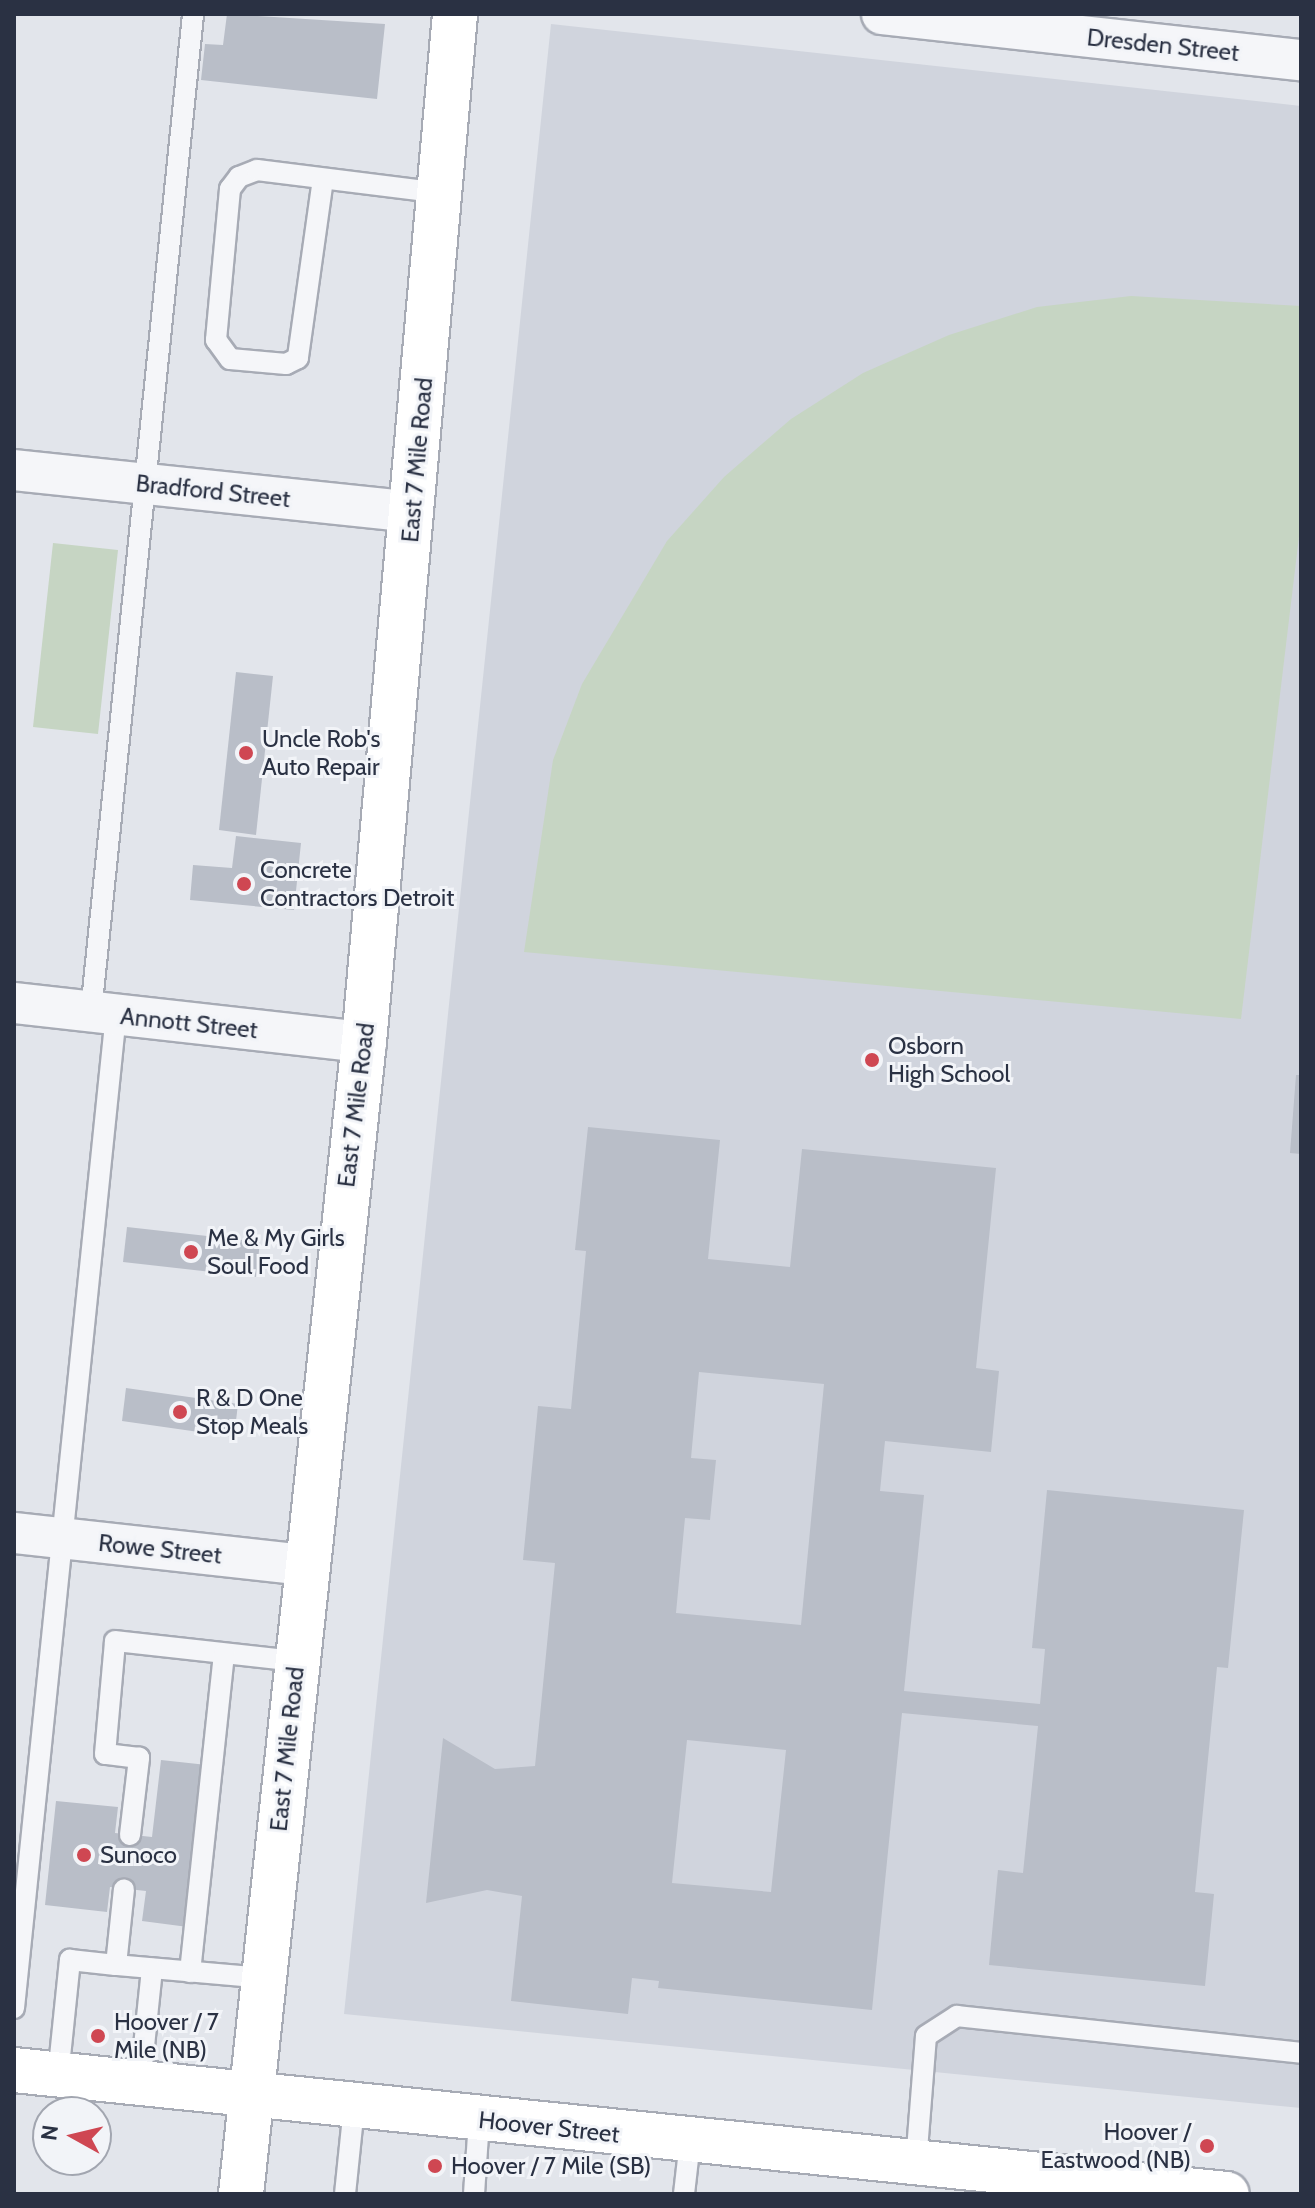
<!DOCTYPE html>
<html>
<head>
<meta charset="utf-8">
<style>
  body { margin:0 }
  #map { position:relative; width:1315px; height:2208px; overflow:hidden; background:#e2e5eb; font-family:Cabin,sans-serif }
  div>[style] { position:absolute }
  .built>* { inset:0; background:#d0d4dd }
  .green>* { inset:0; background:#c6d5c3 }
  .building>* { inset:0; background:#b9bec8 }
  .roads { filter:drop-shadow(2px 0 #a7abb5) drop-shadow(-2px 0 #a7abb5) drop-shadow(0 2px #a7abb5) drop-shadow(0 -2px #a7abb5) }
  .lane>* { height:20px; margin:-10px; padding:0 10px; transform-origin:10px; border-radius:10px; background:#f5f6f9 }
  .street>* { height:40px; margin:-20px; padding:0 20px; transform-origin:20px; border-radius:20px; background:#f5f6f9 }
  .secondary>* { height:44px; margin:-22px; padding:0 22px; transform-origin:22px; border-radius:22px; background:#fff }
  .primary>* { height:44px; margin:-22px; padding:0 22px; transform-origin:22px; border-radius:22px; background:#fff }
  .dots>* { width:22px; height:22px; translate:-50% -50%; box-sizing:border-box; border:4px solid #f2f4f8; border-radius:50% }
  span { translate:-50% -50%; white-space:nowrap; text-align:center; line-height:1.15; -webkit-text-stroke:6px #f2f4f8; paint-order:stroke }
  .street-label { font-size:24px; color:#2a3143 }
  .poi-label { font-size:24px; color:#2a3143 }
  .left { translate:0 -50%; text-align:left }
  .right { translate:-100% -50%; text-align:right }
  .frame { position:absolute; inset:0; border:16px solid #2a3143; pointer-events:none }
  .north { position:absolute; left:32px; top:2096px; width:80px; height:80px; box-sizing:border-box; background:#f2f4f8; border:2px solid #a2a6b0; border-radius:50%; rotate:278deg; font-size:22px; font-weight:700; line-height:32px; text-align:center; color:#2a3143 }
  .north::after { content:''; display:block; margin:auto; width:28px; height:36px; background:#cf4752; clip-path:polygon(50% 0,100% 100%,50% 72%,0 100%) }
</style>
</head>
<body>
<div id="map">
  <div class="built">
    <div style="clip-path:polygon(551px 24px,1301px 106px,1301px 2108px,344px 2014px)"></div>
  </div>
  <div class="green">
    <div style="clip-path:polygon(1131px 296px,1301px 306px,1301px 520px,1241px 1019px,524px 952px,553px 760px,582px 684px,667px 541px,724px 477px,791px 419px,863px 373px,949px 335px,1037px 307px)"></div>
    <div style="clip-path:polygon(53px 543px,118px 550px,98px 734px,33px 727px)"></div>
  </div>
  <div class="building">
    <div style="clip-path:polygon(227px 14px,385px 24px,377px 99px,201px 80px,205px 44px,223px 45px)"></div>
    <div style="clip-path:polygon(236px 672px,273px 676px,256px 835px,219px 830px)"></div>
    <div style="clip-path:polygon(236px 836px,301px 843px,294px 910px,190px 900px,193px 865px,232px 868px)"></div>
    <div style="clip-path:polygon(1296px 1075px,1301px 1075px,1301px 1154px,1290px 1153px)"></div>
    <div style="clip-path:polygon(evenodd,588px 1127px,720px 1140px,708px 1259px,790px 1267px,802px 1149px,996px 1168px,976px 1368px,999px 1371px,991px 1452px,885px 1441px,880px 1491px,924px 1495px,904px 1691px,1040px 1704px,1045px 1649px,1032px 1648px,1047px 1490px,1244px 1510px,1228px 1668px,1217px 1667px,1195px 1892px,1214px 1894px,1205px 1986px,989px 1965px,998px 1870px,1023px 1873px,1038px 1726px,902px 1713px,872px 2010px,658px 1988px,659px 1981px,632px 1978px,628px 2014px,511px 2001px,522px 1896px,487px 1890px,426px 1903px,443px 1738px,495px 1769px,535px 1766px,555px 1563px,523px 1560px,538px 1406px,571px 1409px,586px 1251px,575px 1250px,588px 1127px,699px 1372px,824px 1384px,801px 1625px,676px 1613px,685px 1518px,710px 1520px,716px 1460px,691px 1458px,699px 1372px,588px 1127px,687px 1740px,786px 1750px,771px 1892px,672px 1883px,687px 1740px)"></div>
    <div style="clip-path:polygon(127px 1227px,260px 1242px,256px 1277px,123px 1262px)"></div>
    <div style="clip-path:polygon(126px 1388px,238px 1404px,234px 1437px,122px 1421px)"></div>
    <div style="clip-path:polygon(161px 1760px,207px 1765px,188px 1927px,142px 1921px,146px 1891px,110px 1887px,107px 1912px,45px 1905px,56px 1801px,118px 1807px,115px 1833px,152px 1837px)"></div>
  </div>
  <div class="roads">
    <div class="lane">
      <div style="left:323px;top:179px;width:181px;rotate:98deg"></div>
      <div style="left:298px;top:358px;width:13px;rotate:153deg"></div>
      <div style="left:286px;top:364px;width:56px;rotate:-174.9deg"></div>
      <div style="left:230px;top:359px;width:24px;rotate:-126deg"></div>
      <div style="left:216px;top:340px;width:152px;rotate:-84.7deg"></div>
      <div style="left:230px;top:189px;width:15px;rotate:-53deg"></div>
      <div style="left:239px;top:177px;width:19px;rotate:-21deg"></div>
      <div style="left:257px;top:170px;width:185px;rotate:7.1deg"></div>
      <div style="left:91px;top:1012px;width:1003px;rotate:-84.16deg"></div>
      <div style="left:130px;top:1835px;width:78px;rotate:-83.3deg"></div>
      <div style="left:139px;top:1758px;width:34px;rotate:-173deg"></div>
      <div style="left:105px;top:1754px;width:113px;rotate:-84.9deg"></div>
      <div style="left:115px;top:1641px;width:182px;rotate:6.3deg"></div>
      <div style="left:116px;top:1965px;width:149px;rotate:5deg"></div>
      <div style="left:190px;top:1972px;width:320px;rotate:-83.9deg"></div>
      <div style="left:14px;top:2008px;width:998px;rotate:-84.14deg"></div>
      <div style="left:58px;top:2076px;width:117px;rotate:-84.1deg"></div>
      <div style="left:70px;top:1960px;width:46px;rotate:6.2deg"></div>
      <div style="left:116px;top:1965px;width:76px;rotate:-84deg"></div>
      <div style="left:140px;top:2085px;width:117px;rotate:-84.1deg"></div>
      <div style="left:916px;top:2163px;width:127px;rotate:-85.5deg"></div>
      <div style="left:926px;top:2036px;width:37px;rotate:-33deg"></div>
      <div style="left:957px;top:2016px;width:346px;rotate:6.1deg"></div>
      <div style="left:345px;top:2194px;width:87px;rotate:-84.1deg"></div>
      <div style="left:474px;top:2194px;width:74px;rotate:-86.1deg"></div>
      <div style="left:684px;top:2194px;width:53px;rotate:-83.5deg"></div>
    </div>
    <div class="street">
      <div style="left:882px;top:14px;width:422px;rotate:6.3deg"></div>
      <div style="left:14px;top:470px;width:401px;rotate:6deg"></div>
      <div style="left:14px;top:1003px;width:352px;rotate:6.4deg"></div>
      <div style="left:14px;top:1533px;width:294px;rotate:6.3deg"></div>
    </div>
    <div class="secondary">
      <div style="left:241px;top:2194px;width:1159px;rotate:-83.91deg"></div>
      <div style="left:364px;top:1042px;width:1032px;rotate:-84.94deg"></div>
    </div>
    <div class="primary">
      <div style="left:14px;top:2070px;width:1219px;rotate:5.84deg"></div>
    </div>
  </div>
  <div class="dots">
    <div style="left:246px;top:753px;background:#cf4752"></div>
    <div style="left:244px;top:884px;background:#cf4752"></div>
    <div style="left:872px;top:1060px;background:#cf4752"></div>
    <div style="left:191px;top:1252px;background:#cf4752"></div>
    <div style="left:180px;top:1412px;background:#cf4752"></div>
    <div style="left:84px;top:1855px;background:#cf4752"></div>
    <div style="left:98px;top:2036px;background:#cf4752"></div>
    <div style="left:1207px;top:2146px;background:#cf4752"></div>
    <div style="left:435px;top:2166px;background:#cf4752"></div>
  </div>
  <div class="street-label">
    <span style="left:1163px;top:45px;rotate:6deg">Dresden Street</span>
    <span style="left:417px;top:460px;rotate:-85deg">East 7 Mile Road</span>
    <span style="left:213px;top:491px;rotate:6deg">Bradford Street</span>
    <span style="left:189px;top:1023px;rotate:6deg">Annott Street</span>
    <span style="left:356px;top:1105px;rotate:-83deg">East 7 Mile Road</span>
    <span style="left:160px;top:1549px;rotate:6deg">Rowe Street</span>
    <span style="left:287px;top:1749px;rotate:-84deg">East 7 Mile Road</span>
    <span style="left:549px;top:2127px;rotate:6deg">Hoover Street</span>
  </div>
  <div class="poi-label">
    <span class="left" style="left:262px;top:753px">Uncle Rob's<br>Auto Repair</span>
    <span class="left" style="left:260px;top:884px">Concrete<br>Contractors Detroit</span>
    <span class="left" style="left:888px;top:1060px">Osborn<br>High School</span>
    <span class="left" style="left:207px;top:1252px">Me &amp; My Girls<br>Soul Food</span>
    <span class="left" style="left:196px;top:1412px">R &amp; D One<br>Stop Meals</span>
    <span class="left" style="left:100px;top:1855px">Sunoco</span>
    <span class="left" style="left:114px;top:2036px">Hoover / 7<br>Mile (NB)</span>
    <span class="right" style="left:1191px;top:2146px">Hoover /<br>Eastwood (NB)</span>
    <span class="left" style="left:451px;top:2166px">Hoover / 7 Mile (SB)</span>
  </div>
  <div class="frame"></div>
  <div class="north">N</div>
</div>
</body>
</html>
